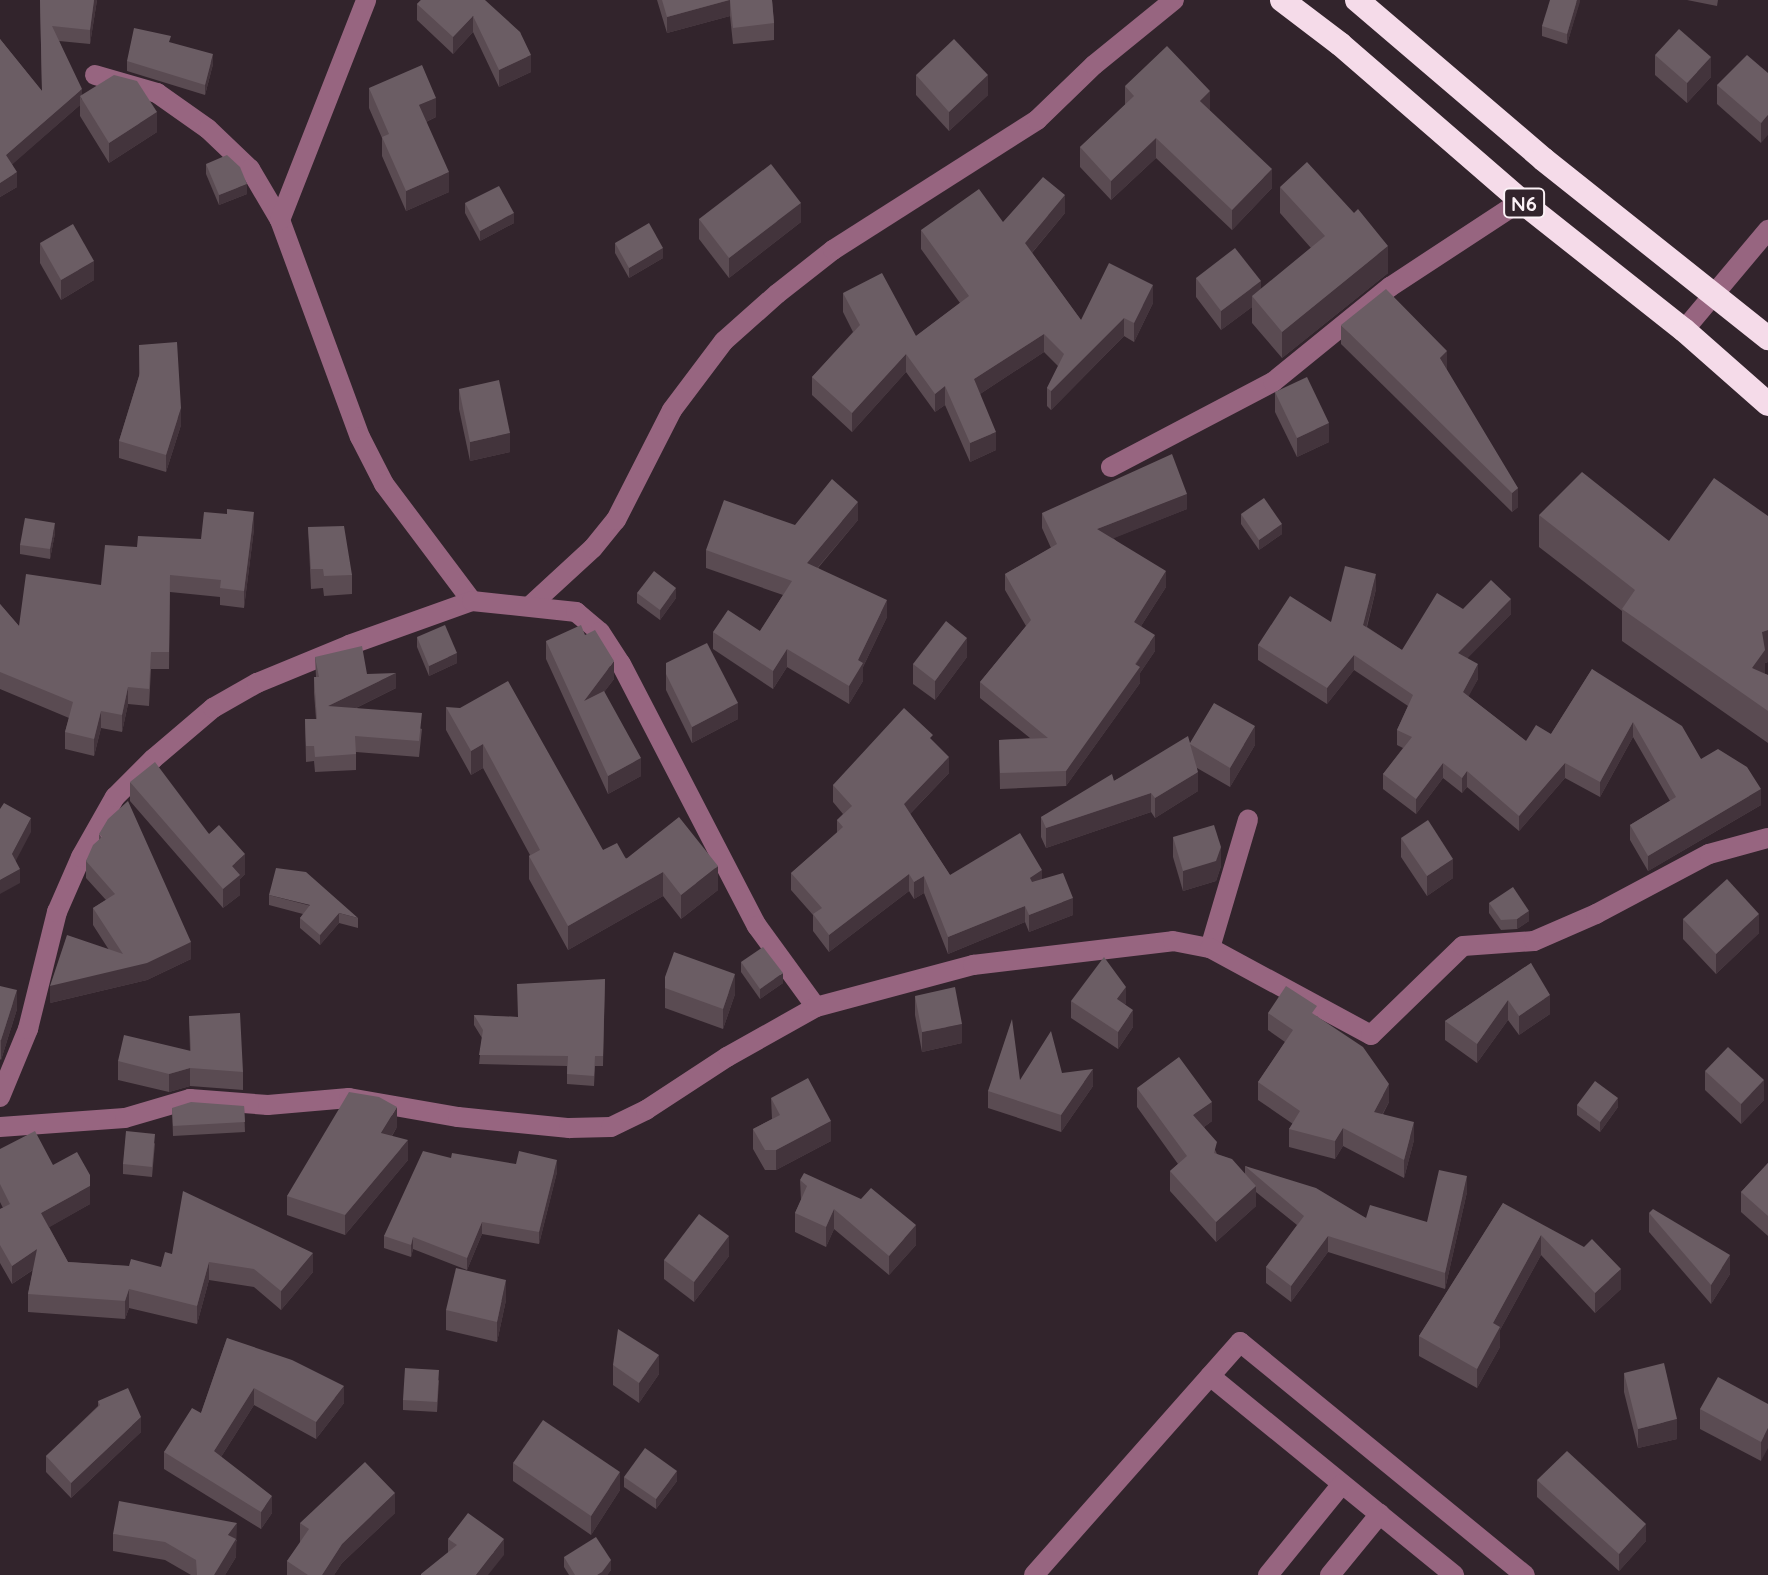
<!DOCTYPE html>
<html>
<head>
<meta charset="utf-8">
<style>
  body { margin:0 }
  #map { position:relative; width:1768px; height:1575px; overflow:hidden; background:#32242c; font-family:Quicksand,sans-serif }
  div>[style] { position:absolute }
  .minor>* { height:20px; margin:-10px; padding:0 10px; transform-origin:10px; border-radius:10px; background:#976580 }
  .highway>* { height:24px; margin:-12px; padding:0 12px; transform-origin:12px; border-radius:12px; background:#f5dbe9 }
  .wall>* { inset:0; background:#5a4b52 }
  .shaded-wall>* { inset:0; background:#43343c }
  .building>* { inset:0; background:#6b5d64 }
  span { translate:-50% -50%; white-space:nowrap; text-align:center; line-height:1.15; -webkit-text-stroke:6px #32242c; paint-order:stroke }
  .shield-label span { padding:2px 6px; background:#32242c; border:2px solid; border-radius:6px; -webkit-text-stroke-width:0 }
  .shield-label { font-size:20px; color:#fbf1f6; font-weight:700 }
</style>
</head>
<body>
<div id="map">
  <div class="minor">
    <div style="left:95px;top:75px;width:65px;rotate:16.2deg"></div>
    <div style="left:157px;top:93px;width:62px;rotate:35.2deg"></div>
    <div style="left:208px;top:129px;width:58px;rotate:43.6deg"></div>
    <div style="left:250px;top:169px;width:59px;rotate:59.5deg"></div>
    <div style="left:280px;top:220px;width:231px;rotate:69.8deg"></div>
    <div style="left:360px;top:437px;width:53px;rotate:62.9deg"></div>
    <div style="left:384px;top:484px;width:146px;rotate:53.1deg"></div>
    <div style="left:280px;top:220px;width:236px;rotate:-68.6deg"></div>
    <div style="left:1684px;top:330px;width:131px;rotate:-50deg"></div>
    <div style="left:1111px;top:467px;width:183px;rotate:-27.7deg"></div>
    <div style="left:1273px;top:382px;width:151px;rotate:-39.1deg"></div>
    <div style="left:1390px;top:287px;width:157px;rotate:-33.3deg"></div>
    <div style="left:531px;top:605px;width:84px;rotate:-42.6deg"></div>
    <div style="left:593px;top:548px;width:36px;rotate:-51deg"></div>
    <div style="left:616px;top:520px;width:123px;rotate:-63deg"></div>
    <div style="left:672px;top:410px;width:86px;rotate:-53deg"></div>
    <div style="left:724px;top:341px;width:71px;rotate:-41.6deg"></div>
    <div style="left:777px;top:294px;width:71px;rotate:-38.2deg"></div>
    <div style="left:833px;top:250px;width:242px;rotate:-32.5deg"></div>
    <div style="left:1037px;top:120px;width:79px;rotate:-44deg"></div>
    <div style="left:1094px;top:65px;width:103px;rotate:-39.1deg"></div>
    <div style="left:1210px;top:948px;width:134px;rotate:-73.5deg"></div>
    <div style="left:0;top:1097px;width:74px;rotate:-67.6deg"></div>
    <div style="left:28px;top:1029px;width:121px;rotate:-76.1deg"></div>
    <div style="left:57px;top:912px;width:60px;rotate:-66.4deg"></div>
    <div style="left:81px;top:857px;width:69px;rotate:-60.5deg"></div>
    <div style="left:115px;top:797px;width:54px;rotate:-45deg"></div>
    <div style="left:153px;top:759px;width:79px;rotate:-40.4deg"></div>
    <div style="left:213px;top:708px;width:51px;rotate:-29.6deg"></div>
    <div style="left:257px;top:683px;width:100px;rotate:-22.4deg"></div>
    <div style="left:349px;top:645px;width:131px;rotate:-19.7deg"></div>
    <div style="left:472px;top:601px;width:105px;rotate:6deg"></div>
    <div style="left:576px;top:612px;width:31px;rotate:40deg"></div>
    <div style="left:600px;top:632px;width:38px;rotate:57deg"></div>
    <div style="left:621px;top:664px;width:295px;rotate:62.6deg"></div>
    <div style="left:757px;top:926px;width:100px;rotate:53.9deg"></div>
    <div style="left:0;top:1127px;width:125px;rotate:-4.1deg"></div>
    <div style="left:125px;top:1118px;width:68px;rotate:-16.3deg"></div>
    <div style="left:190px;top:1099px;width:78px;rotate:4.4deg"></div>
    <div style="left:268px;top:1105px;width:81px;rotate:-4.9deg"></div>
    <div style="left:349px;top:1098px;width:111px;rotate:9.9deg"></div>
    <div style="left:458px;top:1117px;width:112px;rotate:5.7deg"></div>
    <div style="left:569px;top:1128px;width:42px;rotate:-1.4deg"></div>
    <div style="left:611px;top:1127px;width:39px;rotate:-26deg"></div>
    <div style="left:646px;top:1110px;width:97px;rotate:-33.2deg"></div>
    <div style="left:727px;top:1057px;width:102px;rotate:-29.3deg"></div>
    <div style="left:816px;top:1007px;width:163px;rotate:-15deg"></div>
    <div style="left:973px;top:965px;width:201px;rotate:-6.8deg"></div>
    <div style="left:1173px;top:941px;width:38px;rotate:11deg"></div>
    <div style="left:1210px;top:948px;width:183px;rotate:28.4deg"></div>
    <div style="left:1371px;top:1035px;width:128px;rotate:-44.1deg"></div>
    <div style="left:1463px;top:946px;width:71px;rotate:-4deg"></div>
    <div style="left:1534px;top:941px;width:68px;rotate:-23.5deg"></div>
    <div style="left:1596px;top:914px;width:128px;rotate:-28deg"></div>
    <div style="left:1709px;top:854px;width:61px;rotate:-15.2deg"></div>
    <div style="left:1210px;top:1376px;width:315px;rotate:39.2deg"></div>
    <div style="left:1034px;top:1575px;width:311px;rotate:-48.5deg"></div>
    <div style="left:1240px;top:1342px;width:368px;rotate:39.3deg"></div>
    <div style="left:1268px;top:1575px;width:117px;rotate:-50.9deg"></div>
    <div style="left:1330px;top:1575px;width:79px;rotate:-50.7deg"></div>
  </div>
  <div class="highway">
    <div style="left:1282px;top:0;width:73px;rotate:37.2deg"></div>
    <div style="left:1340px;top:44px;width:240px;rotate:40.9deg"></div>
    <div style="left:1521px;top:201px;width:208px;rotate:38.4deg"></div>
    <div style="left:1684px;top:330px;width:112px;rotate:41.4deg"></div>
    <div style="left:1357px;top:0;width:245px;rotate:40.5deg"></div>
    <div style="left:1543px;top:159px;width:288px;rotate:38.5deg"></div>
  </div>
  <div class="wall">
    <div style="clip-path:polygon(40px 0,97px 0,90px 44px,59px 41px,82px 95px,157px 132px,109px 163px,80px 116px,80px 105px,12px 164px,17px 187px,0 197px,0 39px,42px 91px)"></div>
    <div style="clip-path:polygon(421px 0,520px 32px,531px 72px,499px 87px,473px 32px,453px 54px,417px 20px,417px 4px)"></div>
    <div style="clip-path:polygon(657px 0,772px 0,774px 23px,774px 40px,733px 44px,730px 16px,667px 33px)"></div>
    <div style="clip-path:polygon(1580px 0,1567px 44px,1542px 36px,1542px 26px)"></div>
    <div style="clip-path:polygon(1687px 0,1718px 0,1717px 6px)"></div>
    <div style="clip-path:polygon(171px 43px,213px 64px,205px 95px,127px 71px,127px 61px)"></div>
    <div style="clip-path:polygon(1655px 55px,1711px 77px,1687px 103px,1655px 75px)"></div>
    <div style="clip-path:polygon(1768px 73px,1761px 143px,1717px 104px,1717px 85px)"></div>
    <div style="clip-path:polygon(916px 75px,988px 95px,949px 131px,916px 95px)"></div>
    <div style="clip-path:polygon(1125px 86px,1210px 111px,1272px 188px,1232px 230px,1156px 158px,1111px 200px,1080px 167px,1080px 147px,1125px 105px)"></div>
    <div style="clip-path:polygon(369px 88px,436px 117px,426px 122px,449px 192px,406px 211px,382px 156px,382px 138px,369px 108px)"></div>
    <div style="clip-path:polygon(206px 164px,247px 194px,219px 205px,206px 174px)"></div>
    <div style="clip-path:polygon(1280px 187px,1354px 213px,1388px 273px,1282px 358px,1252px 323px,1252px 307px,1221px 330px,1196px 297px,1196px 278px,1261px 290px,1311px 248px,1280px 213px)"></div>
    <div style="clip-path:polygon(465px 203px,514px 223px,480px 241px,465px 213px)"></div>
    <div style="clip-path:polygon(1065px 213px,1032px 253px,1081px 320px,1153px 303px,1134px 342px,1124px 336px,1051px 410px,1047px 406px,1047px 388px,1058px 366px,1044px 352px,980px 394px,996px 450px,970px 462px,945px 405px,935px 412px,906px 372px,852px 432px,812px 395px,812px 377px,853px 332px,843px 312px,843px 293px,916px 336px,960px 303px,921px 249px,921px 230px,1003px 222px)"></div>
    <div style="clip-path:polygon(699px 219px,801px 222px,729px 278px,699px 239px)"></div>
    <div style="clip-path:polygon(40px 243px,94px 280px,61px 300px,40px 263px)"></div>
    <div style="clip-path:polygon(615px 243px,663px 258px,629px 278px,615px 253px)"></div>
    <div style="clip-path:polygon(1341px 325px,1518px 488px,1518px 507px,1512px 512px,1341px 344px)"></div>
    <div style="clip-path:polygon(139px 345px,181px 425px,166px 472px,119px 458px,119px 441px,139px 376px)"></div>
    <div style="clip-path:polygon(459px 389px,510px 452px,470px 461px,459px 409px)"></div>
    <div style="clip-path:polygon(1275px 392px,1329px 442px,1297px 457px,1275px 412px)"></div>
    <div style="clip-path:polygon(1187px 509px,1113px 538px,1166px 587px,1141px 626px,1155px 651px,1140px 673px,1140px 683px,1066px 786px,1000px 789px,999px 740px,1030px 738px,980px 698px,980px 682px,1026px 626px,1005px 590px,1005px 574px,1051px 548px,1042px 528px,1042px 513px)"></div>
    <div style="clip-path:polygon(1241px 514px,1282px 534px,1259px 550px,1241px 524px)"></div>
    <div style="clip-path:polygon(1539px 515px,1669px 541px,1768px 516px,1768px 662px,1765px 663px,1765px 674px,1768px 675px,1768px 743px,1622px 641px,1622px 611px,1539px 547px)"></div>
    <div style="clip-path:polygon(858px 520px,818px 568px,887px 617px,863px 667px,863px 681px,849px 704px,787px 667px,773px 689px,713px 649px,713px 632px,760px 631px,783px 595px,706px 568px,706px 550px,795px 525px)"></div>
    <div style="clip-path:polygon(308px 527px,352px 575px,352px 594px,324px 596px,323px 588px,311px 589px)"></div>
    <div style="clip-path:polygon(254px 529px,244px 608px,220px 605px,220px 597px,170px 592px,169px 669px,151px 669px,149px 706px,128px 704px,122px 732px,101px 728px,94px 756px,65px 749px,65px 732px,69px 718px,0 689px,0 604px,19px 626px,101px 585px,137px 547px,201px 539px)"></div>
    <div style="clip-path:polygon(55px 533px,50px 559px,20px 554px,20px 545px)"></div>
    <div style="clip-path:polygon(1376px 589px,1367px 627px,1402px 650px,1463px 609px,1511px 614px,1467px 658px,1478px 679px,1468px 696px,1526px 741px,1551px 734px,1592px 669px,1701px 759px,1761px 805px,1648px 871px,1630px 840px,1630px 825px,1670px 801px,1633px 737px,1600px 797px,1565px 778px,1519px 831px,1467px 787px,1462px 793px,1443px 778px,1416px 814px,1383px 789px,1383px 774px,1403px 748px,1397px 745px,1397px 730px,1408px 706px,1354px 670px,1327px 704px,1258px 660px,1258px 645px,1331px 622px)"></div>
    <div style="clip-path:polygon(637px 593px,676px 598px,660px 620px,637px 603px)"></div>
    <div style="clip-path:polygon(585px 635px,614px 679px,604px 692px,641px 776px,608px 794px,546px 659px,546px 641px)"></div>
    <div style="clip-path:polygon(417px 637px,457px 663px,429px 676px,417px 647px)"></div>
    <div style="clip-path:polygon(315px 657px,367px 674px,396px 688px,356px 708px,422px 729px,419px 757px,356px 752px,356px 770px,315px 772px,314px 761px,306px 762px,305px 719px,316px 719px,314px 693px,314px 677px,316px 677px)"></div>
    <div style="clip-path:polygon(967px 657px,935px 700px,913px 684px,913px 664px)"></div>
    <div style="clip-path:polygon(666px 663px,738px 719px,692px 743px,666px 690px)"></div>
    <div style="clip-path:polygon(446px 707px,603px 850px,718px 890px,681px 919px,663px 896px,568px 950px,529px 879px,529px 856px,530px 855px,483px 768px,471px 775px,446px 730px)"></div>
    <div style="clip-path:polygon(933px 742px,949px 773px,910px 814px,950px 875px,1042px 879px,1073px 915px,1029px 932px,1025px 922px,948px 954px,924px 893px,914px 899px,909px 891px,829px 952px,813px 931px,813px 915px,791px 890px,791px 873px,837px 833px,837px 820px,843px 814px,833px 802px,833px 785px)"></div>
    <div style="clip-path:polygon(1190px 743px,1255px 745px,1230px 787px,1197px 768px,1198px 791px,1155px 818px,1151px 812px,1046px 848px,1041px 837px,1041px 817px)"></div>
    <div style="clip-path:polygon(130px 782px,209px 834px,245px 874px,240px 879px,240px 895px,223px 908px,130px 801px)"></div>
    <div style="clip-path:polygon(99px 834px,191px 959px,147px 980px,50px 1003px,109px 950px,93px 925px,93px 908px,106px 900px,86px 878px,86px 861px,99px 840px)"></div>
    <div style="clip-path:polygon(1173px 837px,1221px 866px,1216px 881px,1183px 891px,1173px 857px)"></div>
    <div style="clip-path:polygon(1401px 838px,1453px 878px,1427px 896px,1401px 857px)"></div>
    <div style="clip-path:polygon(269px 895px,358px 918px,358px 928px,339px 923px,320px 945px,300px 928px,300px 918px,303px 914px,269px 905px)"></div>
    <div style="clip-path:polygon(1489px 903px,1529px 921px,1517px 929px,1501px 930px,1489px 913px)"></div>
    <div style="clip-path:polygon(1683px 919px,1759px 933px,1716px 974px,1683px 939px)"></div>
    <div style="clip-path:polygon(741px 962px,783px 983px,760px 999px,741px 972px)"></div>
    <div style="clip-path:polygon(1531px 963px,1550px 1014px,1519px 1035px,1508px 1020px,1477px 1063px,1445px 1040px,1445px 1021px)"></div>
    <div style="clip-path:polygon(665px 977px,735px 994px,723px 1029px,665px 1008px)"></div>
    <div style="clip-path:polygon(605px 979px,603px 1066px,595px 1066px,594px 1086px,567px 1084px,567px 1066px,479px 1064px,482px 1038px,474px 1025px,474px 1015px,518px 1017px)"></div>
    <div style="clip-path:polygon(0 986px,17px 1009px,1px 1060px,0 1059px)"></div>
    <div style="clip-path:polygon(915px 996px,962px 1043px,922px 1052px,915px 1015px)"></div>
    <div style="clip-path:polygon(1071px 1001px,1126px 1003px,1125px 1004px,1133px 1027px,1118px 1049px,1071px 1018px)"></div>
    <div style="clip-path:polygon(1268px 1013px,1317px 1016px,1389px 1102px,1383px 1114px,1414px 1140px,1404px 1178px,1343px 1146px,1335px 1159px,1289px 1147px,1289px 1129px,1293px 1124px,1258px 1100px,1258px 1082px,1285px 1042px,1268px 1030px)"></div>
    <div style="clip-path:polygon(189px 1016px,243px 1072px,243px 1090px,190px 1086px,169px 1092px,118px 1080px,118px 1061px,190px 1051px)"></div>
    <div style="clip-path:polygon(1705px 1071px,1764px 1100px,1741px 1124px,1705px 1090px)"></div>
    <div style="clip-path:polygon(1062px 1073px,1093px 1086px,1061px 1132px,988px 1108px,988px 1091px,1020px 1080px)"></div>
    <div style="clip-path:polygon(1137px 1088px,1212px 1121px,1204px 1127px,1217px 1154px,1245px 1174px,1245px 1166px,1366px 1218px,1427px 1222px,1467px 1192px,1445px 1289px,1328px 1252px,1291px 1302px,1266px 1283px,1266px 1267px,1297px 1225px,1256px 1192px,1256px 1206px,1216px 1242px,1170px 1191px,1170px 1171px,1178px 1164px,1137px 1107px)"></div>
    <div style="clip-path:polygon(771px 1098px,831px 1141px,776px 1170px,765px 1170px,753px 1149px,753px 1129px,772px 1119px)"></div>
    <div style="clip-path:polygon(1577px 1105px,1618px 1107px,1600px 1132px,1577px 1115px)"></div>
    <div style="clip-path:polygon(244px 1106px,245px 1132px,173px 1136px,172px 1108px)"></div>
    <div style="clip-path:polygon(397px 1127px,392px 1136px,408px 1160px,345px 1235px,287px 1215px,287px 1196px)"></div>
    <div style="clip-path:polygon(155px 1143px,152px 1177px,123px 1174px,123px 1164px)"></div>
    <div style="clip-path:polygon(0 1149px,53px 1165px,90px 1204px,49px 1227px,68px 1262px,129px 1266px,161px 1267px,172px 1254px,313px 1272px,281px 1310px,254px 1287px,209px 1280px,197px 1324px,129px 1308px,125px 1319px,28px 1312px,28px 1294px,33px 1270px,12px 1284px,0 1263px,0 1209px,3px 1208px,0 1202px)"></div>
    <div style="clip-path:polygon(451px 1158px,557px 1172px,539px 1244px,482px 1234px,467px 1270px,413px 1249px,411px 1257px,384px 1248px,384px 1236px)"></div>
    <div style="clip-path:polygon(1768px 1163px,1768px 1236px,1741px 1212px,1741px 1192px)"></div>
    <div style="clip-path:polygon(800px 1180px,916px 1245px,889px 1275px,834px 1229px,826px 1247px,795px 1232px,795px 1213px,801px 1200px)"></div>
    <div style="clip-path:polygon(1503px 1203px,1621px 1289px,1595px 1313px,1541px 1255px,1500px 1330px,1500px 1347px,1477px 1388px,1419px 1356px,1419px 1336px)"></div>
    <div style="clip-path:polygon(1649px 1213px,1730px 1274px,1711px 1304px,1649px 1232px)"></div>
    <div style="clip-path:polygon(729px 1256px,694px 1302px,664px 1279px,664px 1260px)"></div>
    <div style="clip-path:polygon(506px 1300px,497px 1342px,446px 1330px,446px 1310px)"></div>
    <div style="clip-path:polygon(227px 1338px,344px 1403px,316px 1439px,254px 1405px,221px 1457px,272px 1513px,261px 1529px,164px 1469px,164px 1452px,201px 1413px)"></div>
    <div style="clip-path:polygon(613px 1365px,659px 1374px,639px 1403px,613px 1385px)"></div>
    <div style="clip-path:polygon(1624px 1373px,1677px 1439px,1638px 1448px,1624px 1392px)"></div>
    <div style="clip-path:polygon(439px 1380px,437px 1412px,403px 1410px,403px 1400px)"></div>
    <div style="clip-path:polygon(98px 1401px,141px 1432px,71px 1498px,46px 1472px,46px 1456px,98px 1406px)"></div>
    <div style="clip-path:polygon(1768px 1404px,1761px 1461px,1700px 1429px,1700px 1409px)"></div>
    <div style="clip-path:polygon(513px 1463px,620px 1490px,591px 1535px,513px 1481px)"></div>
    <div style="clip-path:polygon(624px 1477px,677px 1481px,656px 1509px,624px 1487px)"></div>
    <div style="clip-path:polygon(1537px 1480px,1646px 1541px,1619px 1571px,1537px 1497px)"></div>
    <div style="clip-path:polygon(395px 1513px,342px 1563px,334px 1575px,287px 1575px,287px 1561px,300px 1543px,300px 1523px)"></div>
    <div style="clip-path:polygon(113px 1534px,237px 1540px,236px 1542px,236px 1557px,225px 1575px,191px 1575px,165px 1560px,113px 1551px)"></div>
    <div style="clip-path:polygon(448px 1539px,504px 1555px,448px 1552px)"></div>
    <div style="clip-path:polygon(564px 1557px,611px 1570px,607px 1575px,569px 1575px,564px 1567px)"></div>
  </div>
  <div class="shaded-wall">
    <div style="clip-path:polygon(94px 0,97px 0,90px 44px,90px 30px)"></div>
    <div style="clip-path:polygon(730px 0,730px 16px,667px 33px,667px 17px)"></div>
    <div style="clip-path:polygon(1577px 0,1580px 0,1580px 2px,1567px 44px,1567px 34px)"></div>
    <div style="clip-path:polygon(473px 16px,473px 32px,453px 54px,453px 37px)"></div>
    <div style="clip-path:polygon(213px 54px,213px 64px,205px 95px,205px 85px)"></div>
    <div style="clip-path:polygon(531px 55px,531px 72px,499px 87px,499px 70px)"></div>
    <div style="clip-path:polygon(1711px 57px,1711px 77px,1687px 103px,1687px 83px)"></div>
    <div style="clip-path:polygon(988px 75px,988px 95px,949px 131px,949px 112px)"></div>
    <div style="clip-path:polygon(82px 89px,82px 100px,80px 96px,80px 105px,6px 170px,6px 155px)"></div>
    <div style="clip-path:polygon(1210px 91px,1210px 111px,1200px 101px)"></div>
    <div style="clip-path:polygon(436px 98px,436px 117px,419px 125px,419px 105px)"></div>
    <div style="clip-path:polygon(157px 112px,157px 132px,109px 163px,109px 143px)"></div>
    <div style="clip-path:polygon(1768px 115px,1768px 135px,1761px 143px,1761px 123px)"></div>
    <div style="clip-path:polygon(1156px 138px,1156px 158px,1111px 200px,1111px 181px)"></div>
    <div style="clip-path:polygon(1272px 169px,1272px 188px,1232px 230px,1232px 210px)"></div>
    <div style="clip-path:polygon(17px 172px,17px 187px,0 197px,0 183px)"></div>
    <div style="clip-path:polygon(449px 172px,449px 192px,406px 211px,406px 191px)"></div>
    <div style="clip-path:polygon(247px 184px,247px 194px,219px 205px,219px 195px)"></div>
    <div style="clip-path:polygon(1065px 195px,1065px 213px,1025px 261px,1025px 243px)"></div>
    <div style="clip-path:polygon(801px 203px,801px 222px,729px 278px,729px 258px)"></div>
    <div style="clip-path:polygon(514px 213px,514px 223px,480px 241px,480px 231px)"></div>
    <div style="clip-path:polygon(1388px 246px,1388px 273px,1282px 358px,1282px 332px)"></div>
    <div style="clip-path:polygon(663px 248px,663px 258px,629px 278px,629px 268px)"></div>
    <div style="clip-path:polygon(94px 261px,94px 280px,61px 300px,61px 280px)"></div>
    <div style="clip-path:polygon(1261px 281px,1261px 301px,1252px 296px,1252px 307px,1221px 330px,1221px 311px)"></div>
    <div style="clip-path:polygon(1153px 285px,1153px 303px,1134px 342px,1134px 323px)"></div>
    <div style="clip-path:polygon(1124px 318px,1124px 336px,1051px 410px,1051px 391px)"></div>
    <div style="clip-path:polygon(1044px 334px,1044px 352px,974px 398px,974px 379px)"></div>
    <div style="clip-path:polygon(1447px 351px,1447px 370px,1440px 358px)"></div>
    <div style="clip-path:polygon(906px 354px,906px 372px,852px 432px,852px 413px)"></div>
    <div style="clip-path:polygon(945px 386px,945px 405px,935px 412px,935px 394px)"></div>
    <div style="clip-path:polygon(181px 408px,181px 425px,166px 472px,166px 455px)"></div>
    <div style="clip-path:polygon(1329px 423px,1329px 442px,1297px 457px,1297px 438px)"></div>
    <div style="clip-path:polygon(996px 432px,996px 450px,970px 462px,970px 443px)"></div>
    <div style="clip-path:polygon(510px 433px,510px 452px,470px 461px,470px 442px)"></div>
    <div style="clip-path:polygon(1518px 488px,1518px 507px,1512px 512px,1512px 493px)"></div>
    <div style="clip-path:polygon(1187px 494px,1187px 509px,1097px 545px,1097px 529px)"></div>
    <div style="clip-path:polygon(858px 502px,858px 520px,807px 580px,807px 563px)"></div>
    <div style="clip-path:polygon(254px 512px,254px 529px,244px 608px,244px 591px)"></div>
    <div style="clip-path:polygon(55px 523px,55px 533px,50px 559px,50px 549px)"></div>
    <div style="clip-path:polygon(1282px 524px,1282px 534px,1259px 550px,1259px 540px)"></div>
    <div style="clip-path:polygon(1166px 571px,1166px 587px,1134px 637px,1134px 622px)"></div>
    <div style="clip-path:polygon(1376px 574px,1376px 589px,1363px 640px,1363px 625px)"></div>
    <div style="clip-path:polygon(676px 588px,676px 598px,660px 620px,660px 610px)"></div>
    <div style="clip-path:polygon(1511px 599px,1511px 614px,1458px 668px,1458px 653px)"></div>
    <div style="clip-path:polygon(887px 600px,887px 617px,863px 667px,863px 681px,849px 704px,849px 686px,858px 660px)"></div>
    <div style="clip-path:polygon(1768px 630px,1768px 662px,1765px 663px,1765px 682px,1752px 668px,1762px 632px)"></div>
    <div style="clip-path:polygon(1155px 635px,1155px 651px,1140px 673px,1140px 683px,1066px 786px,1066px 771px)"></div>
    <div style="clip-path:polygon(967px 638px,967px 657px,935px 700px,935px 681px)"></div>
    <div style="clip-path:polygon(787px 649px,787px 667px,773px 689px,773px 671px)"></div>
    <div style="clip-path:polygon(457px 653px,457px 663px,429px 676px,429px 666px)"></div>
    <div style="clip-path:polygon(1354px 655px,1354px 670px,1327px 704px,1327px 688px)"></div>
    <div style="clip-path:polygon(614px 661px,614px 679px,584px 719px,584px 701px)"></div>
    <div style="clip-path:polygon(1478px 664px,1478px 679px,1463px 707px,1463px 692px)"></div>
    <div style="clip-path:polygon(396px 673px,396px 688px,328px 722px,328px 706px)"></div>
    <div style="clip-path:polygon(128px 687px,128px 704px,122px 732px,122px 715px)"></div>
    <div style="clip-path:polygon(738px 703px,738px 719px,692px 743px,692px 727px)"></div>
    <div style="clip-path:polygon(101px 711px,101px 728px,94px 756px,94px 739px)"></div>
    <div style="clip-path:polygon(1633px 722px,1633px 737px,1600px 797px,1600px 782px)"></div>
    <div style="clip-path:polygon(1255px 726px,1255px 745px,1230px 787px,1230px 768px)"></div>
    <div style="clip-path:polygon(483px 744px,483px 768px,471px 775px,471px 751px)"></div>
    <div style="clip-path:polygon(949px 757px,949px 773px,904px 820px,904px 804px)"></div>
    <div style="clip-path:polygon(641px 758px,641px 776px,608px 794px,608px 776px)"></div>
    <div style="clip-path:polygon(1443px 763px,1443px 778px,1416px 814px,1416px 799px)"></div>
    <div style="clip-path:polygon(1565px 763px,1565px 778px,1519px 831px,1519px 816px)"></div>
    <div style="clip-path:polygon(1467px 771px,1467px 787px,1462px 793px,1462px 778px)"></div>
    <div style="clip-path:polygon(1198px 772px,1198px 791px,1155px 818px,1155px 798px)"></div>
    <div style="clip-path:polygon(1761px 789px,1761px 805px,1648px 871px,1648px 856px)"></div>
    <div style="clip-path:polygon(1151px 793px,1151px 812px,1046px 848px,1046px 828px)"></div>
    <div style="clip-path:polygon(31px 818px,31px 832px,12px 868px,12px 854px)"></div>
    <div style="clip-path:polygon(1221px 847px,1221px 866px,1216px 881px,1183px 891px,1183px 871px)"></div>
    <div style="clip-path:polygon(245px 854px,245px 874px,240px 879px,240px 895px,223px 908px,223px 889px,232px 866px)"></div>
    <div style="clip-path:polygon(1453px 859px,1453px 878px,1427px 896px,1427px 876px)"></div>
    <div style="clip-path:polygon(718px 866px,718px 890px,681px 919px,681px 895px)"></div>
    <div style="clip-path:polygon(20px 869px,20px 883px,0 894px,0 880px)"></div>
    <div style="clip-path:polygon(1042px 870px,1042px 887px,1030px 895px,1030px 878px)"></div>
    <div style="clip-path:polygon(663px 872px,663px 896px,568px 950px,568px 926px)"></div>
    <div style="clip-path:polygon(909px 874px,909px 891px,829px 952px,829px 935px)"></div>
    <div style="clip-path:polygon(924px 876px,924px 893px,914px 899px,914px 882px)"></div>
    <div style="clip-path:polygon(1073px 898px,1073px 915px,1029px 932px,1029px 915px)"></div>
    <div style="clip-path:polygon(1025px 906px,1025px 922px,948px 954px,948px 937px)"></div>
    <div style="clip-path:polygon(1529px 911px,1529px 921px,1517px 929px,1517px 919px)"></div>
    <div style="clip-path:polygon(339px 913px,339px 923px,320px 945px,320px 935px)"></div>
    <div style="clip-path:polygon(1759px 914px,1759px 933px,1716px 974px,1716px 954px)"></div>
    <div style="clip-path:polygon(191px 942px,191px 959px,147px 980px,50px 1003px,50px 986px)"></div>
    <div style="clip-path:polygon(783px 973px,783px 983px,760px 999px,760px 989px)"></div>
    <div style="clip-path:polygon(735px 974px,735px 994px,723px 1029px,723px 1009px)"></div>
    <div style="clip-path:polygon(1126px 987px,1126px 1003px,1117px 1016px,1117px 999px)"></div>
    <div style="clip-path:polygon(17px 990px,17px 1009px,1px 1060px,1px 1040px)"></div>
    <div style="clip-path:polygon(1550px 995px,1550px 1014px,1519px 1035px,1519px 1016px)"></div>
    <div style="clip-path:polygon(1508px 1000px,1508px 1020px,1477px 1063px,1477px 1044px)"></div>
    <div style="clip-path:polygon(1133px 1010px,1133px 1027px,1118px 1049px,1118px 1032px)"></div>
    <div style="clip-path:polygon(962px 1024px,962px 1043px,922px 1052px,922px 1032px)"></div>
    <div style="clip-path:polygon(190px 1068px,190px 1086px,169px 1092px,169px 1074px)"></div>
    <div style="clip-path:polygon(1093px 1069px,1093px 1086px,1061px 1132px,1061px 1115px)"></div>
    <div style="clip-path:polygon(1764px 1080px,1764px 1100px,1741px 1124px,1741px 1104px)"></div>
    <div style="clip-path:polygon(1389px 1084px,1389px 1102px,1374px 1129px,1374px 1112px)"></div>
    <div style="clip-path:polygon(1618px 1098px,1618px 1107px,1600px 1132px,1600px 1122px)"></div>
    <div style="clip-path:polygon(1212px 1102px,1212px 1121px,1193px 1135px,1193px 1115px)"></div>
    <div style="clip-path:polygon(397px 1107px,397px 1127px,381px 1153px,381px 1133px)"></div>
    <div style="clip-path:polygon(831px 1121px,831px 1141px,776px 1170px,776px 1150px)"></div>
    <div style="clip-path:polygon(1414px 1122px,1414px 1140px,1404px 1178px,1404px 1160px)"></div>
    <div style="clip-path:polygon(1343px 1128px,1343px 1146px,1335px 1159px,1335px 1141px)"></div>
    <div style="clip-path:polygon(408px 1140px,408px 1160px,345px 1235px,345px 1215px)"></div>
    <div style="clip-path:polygon(557px 1160px,557px 1172px,539px 1244px,539px 1232px)"></div>
    <div style="clip-path:polygon(1467px 1176px,1467px 1192px,1445px 1289px,1445px 1273px)"></div>
    <div style="clip-path:polygon(90px 1186px,90px 1204px,41px 1232px,41px 1213px)"></div>
    <div style="clip-path:polygon(1256px 1186px,1256px 1206px,1216px 1242px,1216px 1222px)"></div>
    <div style="clip-path:polygon(834px 1209px,834px 1229px,826px 1247px,826px 1227px)"></div>
    <div style="clip-path:polygon(482px 1222px,482px 1234px,467px 1270px,467px 1258px)"></div>
    <div style="clip-path:polygon(916px 1225px,916px 1245px,889px 1275px,889px 1256px)"></div>
    <div style="clip-path:polygon(1541px 1235px,1541px 1255px,1500px 1330px,1500px 1347px,1477px 1388px,1477px 1369px,1493px 1323px)"></div>
    <div style="clip-path:polygon(729px 1236px,729px 1256px,694px 1302px,694px 1282px)"></div>
    <div style="clip-path:polygon(1328px 1236px,1328px 1252px,1291px 1302px,1291px 1286px)"></div>
    <div style="clip-path:polygon(413px 1237px,413px 1249px,411px 1257px,411px 1245px)"></div>
    <div style="clip-path:polygon(37px 1249px,37px 1267px,12px 1284px,12px 1266px)"></div>
    <div style="clip-path:polygon(313px 1253px,313px 1272px,281px 1310px,281px 1291px)"></div>
    <div style="clip-path:polygon(1730px 1255px,1730px 1274px,1711px 1304px,1711px 1285px)"></div>
    <div style="clip-path:polygon(209px 1262px,209px 1280px,197px 1324px,197px 1306px)"></div>
    <div style="clip-path:polygon(1621px 1269px,1621px 1289px,1595px 1313px,1595px 1293px)"></div>
    <div style="clip-path:polygon(506px 1280px,506px 1300px,497px 1342px,497px 1322px)"></div>
    <div style="clip-path:polygon(129px 1289px,129px 1308px,125px 1319px,125px 1301px)"></div>
    <div style="clip-path:polygon(659px 1355px,659px 1374px,639px 1403px,639px 1383px)"></div>
    <div style="clip-path:polygon(344px 1386px,344px 1403px,316px 1439px,316px 1422px)"></div>
    <div style="clip-path:polygon(254px 1388px,254px 1405px,214px 1468px,214px 1451px)"></div>
    <div style="clip-path:polygon(141px 1417px,141px 1432px,71px 1498px,71px 1483px)"></div>
    <div style="clip-path:polygon(1677px 1419px,1677px 1439px,1638px 1448px,1638px 1429px)"></div>
    <div style="clip-path:polygon(1768px 1428px,1768px 1448px,1761px 1461px,1761px 1442px)"></div>
    <div style="clip-path:polygon(677px 1471px,677px 1481px,656px 1509px,656px 1499px)"></div>
    <div style="clip-path:polygon(620px 1472px,620px 1490px,591px 1535px,591px 1516px)"></div>
    <div style="clip-path:polygon(395px 1493px,395px 1513px,342px 1563px,334px 1575px,322px 1575px,342px 1544px)"></div>
    <div style="clip-path:polygon(272px 1496px,272px 1513px,261px 1529px,261px 1512px)"></div>
    <div style="clip-path:polygon(237px 1523px,236px 1557px,225px 1575px,214px 1575px,228px 1535px)"></div>
    <div style="clip-path:polygon(1646px 1524px,1646px 1541px,1619px 1571px,1619px 1554px)"></div>
    <div style="clip-path:polygon(504px 1539px,504px 1555px,488px 1575px,476px 1575px)"></div>
    <div style="clip-path:polygon(611px 1560px,611px 1570px,607px 1575px,597px 1575px)"></div>
  </div>
  <div class="building">
    <div style="clip-path:polygon(40px 0,94px 0,90px 30px,52px 26px,82px 89px,6px 155px,17px 172px,0 183px,0 39px,42px 91px)"></div>
    <div style="clip-path:polygon(421px 0,485px 0,520px 32px,531px 55px,499px 70px,473px 16px,453px 37px,417px 4px)"></div>
    <div style="clip-path:polygon(662px 0,729px 0,667px 17px)"></div>
    <div style="clip-path:polygon(730px 0,772px 0,774px 23px,733px 28px)"></div>
    <div style="clip-path:polygon(1550px 0,1577px 0,1567px 34px,1542px 26px)"></div>
    <div style="clip-path:polygon(134px 28px,171px 36px,169px 42px,213px 54px,205px 85px,127px 61px)"></div>
    <div style="clip-path:polygon(1679px 29px,1711px 57px,1687px 83px,1655px 55px)"></div>
    <div style="clip-path:polygon(954px 39px,988px 75px,949px 112px,916px 75px)"></div>
    <div style="clip-path:polygon(1167px 46px,1210px 91px,1200px 101px,1272px 169px,1232px 210px,1156px 138px,1111px 181px,1080px 147px,1134px 96px,1125px 86px)"></div>
    <div style="clip-path:polygon(1747px 55px,1768px 73px,1768px 115px,1761px 123px,1717px 85px)"></div>
    <div style="clip-path:polygon(422px 65px,436px 98px,419px 105px,449px 172px,406px 191px,382px 137px,389px 134px,369px 88px)"></div>
    <div style="clip-path:polygon(114px 75px,137px 81px,157px 112px,109px 143px,80px 96px)"></div>
    <div style="clip-path:polygon(227px 155px,240px 167px,247px 184px,219px 195px,206px 164px)"></div>
    <div style="clip-path:polygon(1307px 162px,1354px 213px,1358px 209px,1388px 246px,1282px 332px,1252px 296px,1325px 236px,1280px 187px)"></div>
    <div style="clip-path:polygon(771px 164px,801px 203px,729px 258px,699px 219px)"></div>
    <div style="clip-path:polygon(1043px 177px,1065px 195px,1025px 243px,1081px 320px,1109px 263px,1153px 285px,1134px 323px,1124px 318px,1051px 391px,1047px 388px,1064px 354px,1044px 334px,974px 379px,996px 432px,970px 443px,945px 386px,935px 394px,906px 354px,852px 413px,812px 377px,860px 325px,843px 293px,882px 273px,916px 336px,969px 296px,921px 230px,979px 189px,1003px 222px)"></div>
    <div style="clip-path:polygon(499px 186px,514px 213px,480px 231px,465px 203px)"></div>
    <div style="clip-path:polygon(649px 223px,663px 248px,629px 268px,615px 243px)"></div>
    <div style="clip-path:polygon(73px 224px,94px 261px,61px 280px,40px 243px)"></div>
    <div style="clip-path:polygon(1235px 248px,1261px 281px,1221px 311px,1196px 278px)"></div>
    <div style="clip-path:polygon(1386px 289px,1447px 351px,1440px 358px,1518px 488px,1512px 493px,1341px 325px)"></div>
    <div style="clip-path:polygon(177px 342px,181px 408px,166px 455px,119px 441px,140px 373px,139px 345px)"></div>
    <div style="clip-path:polygon(1307px 377px,1329px 423px,1297px 438px,1275px 392px)"></div>
    <div style="clip-path:polygon(499px 380px,510px 433px,470px 442px,459px 389px)"></div>
    <div style="clip-path:polygon(1172px 454px,1187px 494px,1097px 529px,1166px 571px,1134px 622px,1155px 635px,1135px 664px,1140px 667px,1066px 771px,1000px 773px,999px 740px,1048px 738px,980px 682px,1031px 620px,1005px 574px,1057px 544px,1042px 513px)"></div>
    <div style="clip-path:polygon(1582px 472px,1669px 541px,1714px 478px,1768px 516px,1768px 630px,1762px 632px,1765px 650px,1752px 668px,1768px 675px,1768px 711px,1622px 609px,1635px 590px,1539px 515px)"></div>
    <div style="clip-path:polygon(832px 479px,858px 502px,807px 563px,887px 600px,858px 660px,863px 663px,849px 686px,787px 649px,773px 671px,713px 632px,728px 610px,760px 631px,792px 581px,706px 550px,724px 500px,795px 525px)"></div>
    <div style="clip-path:polygon(1264px 498px,1282px 524px,1259px 540px,1241px 514px)"></div>
    <div style="clip-path:polygon(227px 509px,254px 512px,244px 591px,220px 588px,221px 580px,170px 575px,169px 652px,151px 652px,149px 689px,128px 687px,122px 715px,101px 711px,94px 739px,65px 732px,73px 702px,0 672px,0 604px,19px 626px,26px 574px,101px 585px,105px 545px,137px 547px,138px 536px,201px 539px,204px 512px,227px 514px)"></div>
    <div style="clip-path:polygon(25px 518px,55px 523px,50px 549px,20px 545px)"></div>
    <div style="clip-path:polygon(344px 526px,352px 575px,324px 576px,323px 569px,311px 569px,308px 527px)"></div>
    <div style="clip-path:polygon(1345px 566px,1376px 574px,1363px 625px,1402px 650px,1437px 593px,1463px 609px,1491px 580px,1511px 599px,1458px 653px,1478px 664px,1463px 692px,1526px 741px,1536px 725px,1551px 734px,1592px 669px,1682px 726px,1701px 759px,1718px 749px,1747px 767px,1761px 789px,1648px 856px,1630px 825px,1676px 797px,1633px 722px,1600px 782px,1565px 763px,1519px 816px,1467px 771px,1462px 778px,1443px 763px,1416px 799px,1383px 774px,1412px 737px,1397px 730px,1413px 695px,1354px 655px,1327px 688px,1258px 645px,1290px 596px,1331px 622px)"></div>
    <div style="clip-path:polygon(654px 571px,676px 588px,660px 610px,637px 593px)"></div>
    <div style="clip-path:polygon(946px 621px,967px 638px,935px 681px,913px 664px)"></div>
    <div style="clip-path:polygon(445px 625px,457px 653px,429px 666px,417px 637px)"></div>
    <div style="clip-path:polygon(581px 625px,585px 635px,595px 630px,614px 661px,584px 701px,604px 691px,641px 758px,608px 776px,546px 641px)"></div>
    <div style="clip-path:polygon(707px 643px,738px 703px,692px 727px,666px 674px,666px 663px)"></div>
    <div style="clip-path:polygon(362px 646px,367px 674px,396px 673px,328px 706px,422px 713px,419px 741px,355px 736px,356px 754px,315px 757px,314px 746px,306px 746px,305px 719px,317px 719px,314px 677px,319px 677px,315px 657px)"></div>
    <div style="clip-path:polygon(508px 681px,603px 850px,617px 843px,626px 859px,679px 817px,718px 866px,681px 895px,663px 872px,568px 926px,529px 856px,540px 850px,483px 744px,471px 751px,446px 707px,460px 708px)"></div>
    <div style="clip-path:polygon(1214px 703px,1255px 726px,1230px 768px,1190px 744px,1198px 772px,1155px 798px,1151px 793px,1046px 828px,1041px 817px,1112px 774px,1114px 781px,1188px 736px,1190px 743px)"></div>
    <div style="clip-path:polygon(904px 708px,933px 735px,930px 738px,949px 757px,904px 804px,950px 875px,1020px 833px,1042px 870px,1030px 878px,1032px 882px,1063px 873px,1073px 898px,1029px 915px,1025px 906px,948px 937px,924px 876px,914px 882px,909px 874px,829px 935px,813px 914px,822px 908px,791px 873px,843px 827px,837px 820px,852px 806px,833px 785px)"></div>
    <div style="clip-path:polygon(155px 762px,209px 834px,219px 825px,245px 854px,232px 866px,240px 875px,223px 889px,130px 782px)"></div>
    <div style="clip-path:polygon(128px 801px,191px 942px,147px 963px,50px 986px,67px 935px,123px 954px,93px 908px,115px 894px,86px 861px,93px 845px,102px 837px,99px 834px,108px 819px)"></div>
    <div style="clip-path:polygon(4px 803px,31px 818px,12px 854px,20px 869px,0 880px,0 809px)"></div>
    <div style="clip-path:polygon(1428px 820px,1453px 859px,1427px 876px,1401px 838px)"></div>
    <div style="clip-path:polygon(1214px 825px,1221px 847px,1216px 861px,1183px 871px,1173px 837px)"></div>
    <div style="clip-path:polygon(276px 868px,306px 872px,358px 918px,339px 913px,320px 935px,300px 918px,310px 905px,269px 895px)"></div>
    <div style="clip-path:polygon(1727px 879px,1759px 914px,1716px 954px,1683px 919px)"></div>
    <div style="clip-path:polygon(1513px 887px,1529px 911px,1517px 919px,1501px 920px,1489px 903px)"></div>
    <div style="clip-path:polygon(763px 947px,783px 973px,760px 989px,741px 962px)"></div>
    <div style="clip-path:polygon(674px 952px,735px 974px,723px 1009px,665px 988px,665px 977px)"></div>
    <div style="clip-path:polygon(1104px 957px,1126px 987px,1117px 999px,1133px 1010px,1118px 1032px,1071px 1001px)"></div>
    <div style="clip-path:polygon(1531px 963px,1550px 995px,1519px 1016px,1508px 1000px,1477px 1044px,1445px 1021px)"></div>
    <div style="clip-path:polygon(605px 979px,603px 1056px,595px 1056px,594px 1076px,567px 1074px,568px 1056px,479px 1055px,483px 1030px,474px 1015px,518px 1017px,517px 984px)"></div>
    <div style="clip-path:polygon(0 986px,17px 990px,1px 1040px,0 1040px)"></div>
    <div style="clip-path:polygon(1286px 986px,1317px 1006px,1312px 1013px,1363px 1047px,1389px 1084px,1374px 1112px,1414px 1122px,1404px 1160px,1343px 1128px,1335px 1141px,1289px 1129px,1300px 1111px,1258px 1082px,1293px 1030px,1268px 1013px)"></div>
    <div style="clip-path:polygon(955px 987px,962px 1024px,922px 1032px,915px 996px)"></div>
    <div style="clip-path:polygon(240px 1013px,243px 1072px,190px 1068px,169px 1074px,118px 1061px,124px 1035px,191px 1051px,189px 1016px)"></div>
    <div style="clip-path:polygon(1012px 1019px,1020px 1080px,1051px 1031px,1062px 1073px,1093px 1069px,1061px 1115px,988px 1091px)"></div>
    <div style="clip-path:polygon(1728px 1047px,1764px 1080px,1741px 1104px,1705px 1071px)"></div>
    <div style="clip-path:polygon(1179px 1057px,1212px 1102px,1193px 1115px,1217px 1142px,1214px 1153px,1232px 1159px,1256px 1186px,1216px 1222px,1170px 1171px,1187px 1156px,1137px 1088px)"></div>
    <div style="clip-path:polygon(808px 1078px,831px 1121px,776px 1150px,765px 1150px,753px 1129px,780px 1115px,771px 1098px)"></div>
    <div style="clip-path:polygon(1595px 1081px,1618px 1098px,1600px 1122px,1577px 1105px)"></div>
    <div style="clip-path:polygon(349px 1092px,379px 1097px,397px 1107px,381px 1133px,408px 1140px,345px 1215px,287px 1196px)"></div>
    <div style="clip-path:polygon(191px 1102px,244px 1106px,245px 1122px,173px 1126px,172px 1108px)"></div>
    <div style="clip-path:polygon(35px 1131px,53px 1165px,77px 1152px,90px 1175px,90px 1186px,41px 1213px,68px 1262px,129px 1266px,131px 1259px,161px 1267px,165px 1252px,172px 1254px,183px 1191px,313px 1253px,281px 1291px,254px 1269px,209px 1262px,197px 1306px,129px 1289px,125px 1301px,28px 1294px,37px 1249px,12px 1266px,0 1245px,0 1209px,10px 1204px,0 1184px,0 1149px)"></div>
    <div style="clip-path:polygon(126px 1131px,155px 1134px,152px 1167px,123px 1164px)"></div>
    <div style="clip-path:polygon(423px 1151px,451px 1158px,452px 1153px,516px 1164px,519px 1151px,557px 1160px,539px 1232px,482px 1222px,467px 1258px,413px 1237px,411px 1245px,384px 1236px)"></div>
    <div style="clip-path:polygon(1768px 1163px,1768px 1216px,1741px 1192px)"></div>
    <div style="clip-path:polygon(1245px 1166px,1316px 1188px,1366px 1218px,1370px 1205px,1427px 1222px,1439px 1170px,1467px 1176px,1445px 1273px,1328px 1236px,1291px 1286px,1266px 1267px,1304px 1216px)"></div>
    <div style="clip-path:polygon(804px 1173px,861px 1199px,871px 1188px,916px 1225px,889px 1256px,834px 1209px,826px 1227px,795px 1213px,807px 1186px,800px 1180px)"></div>
    <div style="clip-path:polygon(1503px 1203px,1584px 1247px,1592px 1239px,1621px 1269px,1595px 1293px,1541px 1235px,1493px 1323px,1500px 1327px,1477px 1369px,1419px 1336px)"></div>
    <div style="clip-path:polygon(1653px 1209px,1730px 1255px,1711px 1285px,1649px 1213px)"></div>
    <div style="clip-path:polygon(699px 1214px,729px 1236px,694px 1282px,664px 1260px)"></div>
    <div style="clip-path:polygon(456px 1268px,506px 1280px,497px 1322px,446px 1310px)"></div>
    <div style="clip-path:polygon(618px 1329px,659px 1355px,639px 1383px,613px 1365px)"></div>
    <div style="clip-path:polygon(227px 1338px,292px 1360px,344px 1386px,316px 1422px,254px 1388px,214px 1451px,272px 1496px,261px 1512px,164px 1452px,192px 1408px,201px 1413px)"></div>
    <div style="clip-path:polygon(1664px 1363px,1677px 1419px,1638px 1429px,1624px 1373px)"></div>
    <div style="clip-path:polygon(405px 1368px,439px 1370px,437px 1402px,403px 1400px)"></div>
    <div style="clip-path:polygon(1718px 1377px,1768px 1404px,1768px 1428px,1761px 1442px,1700px 1409px)"></div>
    <div style="clip-path:polygon(128px 1388px,141px 1417px,71px 1483px,46px 1456px,100px 1405px,98px 1401px)"></div>
    <div style="clip-path:polygon(543px 1420px,620px 1472px,591px 1516px,513px 1463px)"></div>
    <div style="clip-path:polygon(645px 1448px,677px 1471px,656px 1499px,624px 1477px)"></div>
    <div style="clip-path:polygon(1567px 1451px,1646px 1524px,1619px 1554px,1537px 1480px)"></div>
    <div style="clip-path:polygon(365px 1462px,395px 1493px,342px 1544px,322px 1575px,308px 1575px,287px 1561px,309px 1529px,300px 1523px)"></div>
    <div style="clip-path:polygon(119px 1501px,237px 1523px,228px 1535px,236px 1539px,214px 1575px,197px 1575px,196px 1560px,165px 1542px,113px 1534px)"></div>
    <div style="clip-path:polygon(468px 1513px,504px 1539px,476px 1575px,421px 1575px,421px 1574px,457px 1545px,448px 1539px)"></div>
    <div style="clip-path:polygon(596px 1537px,611px 1560px,602px 1572px,597px 1575px,575px 1575px,564px 1557px)"></div>
  </div>
  <div class="shield-label">
    <span style="left:1524px;top:203px">N6</span>
  </div>
</div>
</body>
</html>
